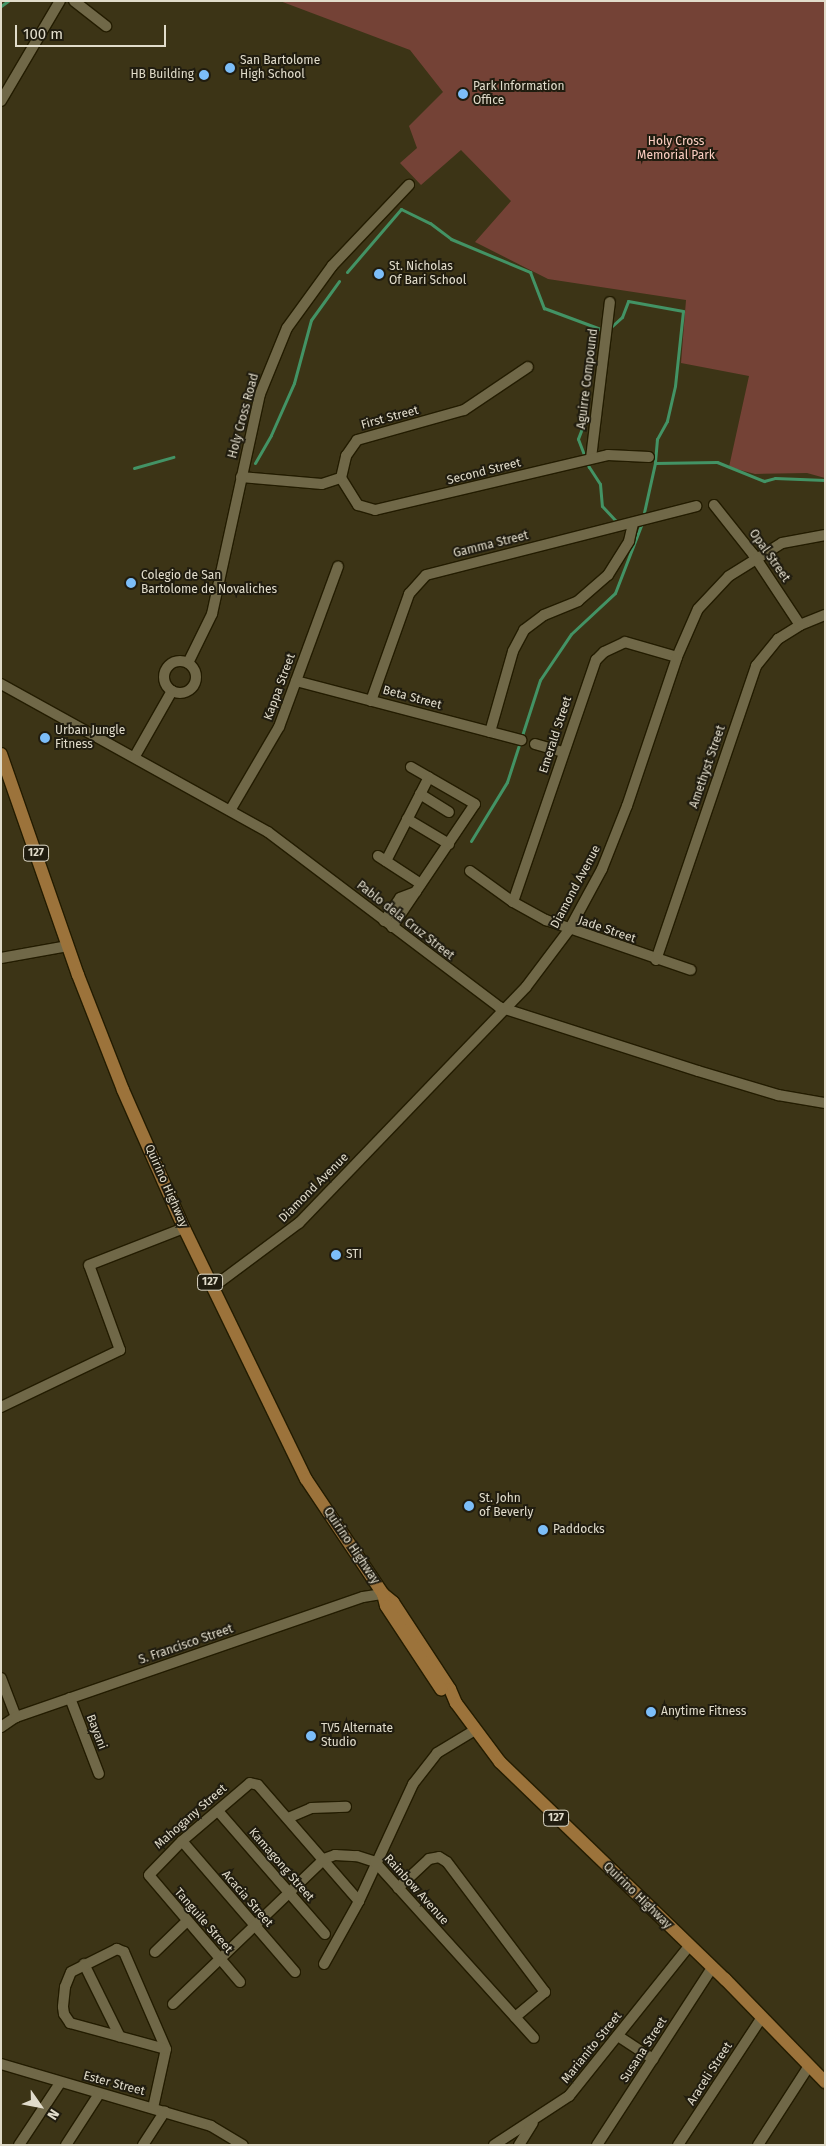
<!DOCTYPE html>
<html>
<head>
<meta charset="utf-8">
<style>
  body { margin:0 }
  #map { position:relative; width:826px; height:2146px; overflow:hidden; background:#3c3416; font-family:"Fira Sans",sans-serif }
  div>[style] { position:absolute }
  .green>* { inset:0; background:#744236 }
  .stream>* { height:3px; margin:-1.5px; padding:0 1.5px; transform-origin:1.5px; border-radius:1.5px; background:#439365 }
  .roads { filter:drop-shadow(1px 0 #231c00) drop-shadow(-1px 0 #231c00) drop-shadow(0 1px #231c00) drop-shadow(0 -1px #231c00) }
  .minor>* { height:10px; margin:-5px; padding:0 5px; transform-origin:5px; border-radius:5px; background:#706848 }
  .minor>.ring { margin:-5px; padding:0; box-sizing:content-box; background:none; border:10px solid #706848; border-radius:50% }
  .major>* { height:12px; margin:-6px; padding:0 6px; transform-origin:6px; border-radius:6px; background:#9c733b }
  .dots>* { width:14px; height:14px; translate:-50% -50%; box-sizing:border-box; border:2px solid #201c0f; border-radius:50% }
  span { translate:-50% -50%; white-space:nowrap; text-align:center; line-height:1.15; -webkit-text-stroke:4px #201c0f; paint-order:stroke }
  .shield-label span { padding:1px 4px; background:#201c0f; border:1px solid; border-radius:4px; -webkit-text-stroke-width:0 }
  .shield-label { font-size:11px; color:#e1dccb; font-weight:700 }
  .poi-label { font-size:12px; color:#e1dccb }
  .left { translate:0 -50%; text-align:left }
  .right { translate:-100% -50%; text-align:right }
  .park-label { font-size:12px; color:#fdcfc2 }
  .street-label { font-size:12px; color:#e1dccb }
  .frame { position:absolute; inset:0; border:2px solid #e1dccb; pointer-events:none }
  .north { position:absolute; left:15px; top:2081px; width:50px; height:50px; -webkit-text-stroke:4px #201c0f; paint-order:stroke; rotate:123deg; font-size:14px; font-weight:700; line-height:20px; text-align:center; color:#e1dccb }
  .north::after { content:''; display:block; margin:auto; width:18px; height:22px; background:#e1dccb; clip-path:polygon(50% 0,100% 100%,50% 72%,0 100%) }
  .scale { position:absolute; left:15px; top:25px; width:151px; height:22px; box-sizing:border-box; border:2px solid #e1dccb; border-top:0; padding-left:6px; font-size:15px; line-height:18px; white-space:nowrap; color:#e1dccb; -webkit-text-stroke:4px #201c0f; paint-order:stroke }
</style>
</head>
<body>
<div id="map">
  <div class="green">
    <div style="clip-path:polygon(280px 1px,825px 1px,825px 478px,807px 473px,755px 474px,729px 467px,749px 376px,681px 363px,686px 300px,548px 279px,475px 242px,511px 201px,461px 150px,421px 185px,400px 163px,417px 148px,409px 126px,443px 92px,410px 50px)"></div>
  </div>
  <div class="stream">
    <div style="left:1px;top:6px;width:9px;rotate:-36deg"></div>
    <div style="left:347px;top:272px;width:83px;rotate:-49.4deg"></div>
    <div style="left:401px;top:209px;width:32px;rotate:26deg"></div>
    <div style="left:430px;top:223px;width:26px;rotate:37deg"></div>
    <div style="left:451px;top:239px;width:86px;rotate:22.7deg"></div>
    <div style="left:530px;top:272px;width:39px;rotate:69deg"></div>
    <div style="left:544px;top:308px;width:66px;rotate:20.4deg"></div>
    <div style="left:611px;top:327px;width:15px;rotate:-42deg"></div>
    <div style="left:622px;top:317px;width:17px;rotate:-69deg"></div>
    <div style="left:628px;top:301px;width:56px;rotate:10.3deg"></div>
    <div style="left:683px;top:311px;width:75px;rotate:96.1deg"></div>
    <div style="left:675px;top:386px;width:36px;rotate:103deg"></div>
    <div style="left:667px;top:421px;width:21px;rotate:119deg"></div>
    <div style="left:657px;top:439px;width:24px;rotate:95deg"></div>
    <div style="left:655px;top:463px;width:62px;rotate:-0.9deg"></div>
    <div style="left:717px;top:462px;width:51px;rotate:22deg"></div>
    <div style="left:764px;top:481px;width:11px;rotate:-15deg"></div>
    <div style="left:775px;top:478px;width:50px;rotate:2.3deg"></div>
    <div style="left:584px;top:423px;width:17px;rotate:111deg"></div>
    <div style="left:578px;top:439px;width:30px;rotate:69deg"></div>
    <div style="left:589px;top:467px;width:20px;rotate:57deg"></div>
    <div style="left:600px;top:484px;width:22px;rotate:85deg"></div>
    <div style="left:602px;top:506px;width:25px;rotate:47deg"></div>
    <div style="left:255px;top:463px;width:32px;rotate:-60deg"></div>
    <div style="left:271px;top:435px;width:57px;rotate:-66.1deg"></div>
    <div style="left:294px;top:383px;width:65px;rotate:-74.9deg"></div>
    <div style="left:311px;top:320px;width:48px;rotate:-54.3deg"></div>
    <div style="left:134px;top:468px;width:41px;rotate:-15.8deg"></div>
    <div style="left:643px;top:517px;width:55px;rotate:-77.5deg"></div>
    <div style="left:471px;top:841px;width:69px;rotate:-58.6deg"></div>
    <div style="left:507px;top:782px;width:107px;rotate:-72.1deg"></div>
    <div style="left:540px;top:680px;width:55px;rotate:-56deg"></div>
    <div style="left:571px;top:634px;width:60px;rotate:-43deg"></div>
    <div style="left:615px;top:593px;width:75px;rotate:-68.9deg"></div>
  </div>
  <div class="roads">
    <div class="minor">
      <div style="left:74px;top:1px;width:41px;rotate:38deg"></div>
      <div style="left:1px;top:101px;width:116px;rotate:-59.5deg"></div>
      <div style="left:591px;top:458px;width:157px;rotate:-83.1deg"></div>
      <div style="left:241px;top:477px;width:81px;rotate:4.9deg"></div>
      <div style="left:322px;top:484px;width:20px;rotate:-18deg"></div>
      <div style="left:341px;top:478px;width:32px;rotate:58deg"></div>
      <div style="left:358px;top:505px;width:18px;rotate:16deg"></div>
      <div style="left:375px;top:510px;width:239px;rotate:-13.3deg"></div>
      <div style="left:608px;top:455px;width:41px;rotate:2.8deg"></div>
      <div style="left:341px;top:478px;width:23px;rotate:-77deg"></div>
      <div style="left:346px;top:456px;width:19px;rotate:-55deg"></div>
      <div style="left:357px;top:440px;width:111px;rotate:-15.7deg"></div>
      <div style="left:464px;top:410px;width:77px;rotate:-33.9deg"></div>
      <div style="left:714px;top:505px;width:63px;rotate:51.5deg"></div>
      <div style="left:753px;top:554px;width:85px;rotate:56.5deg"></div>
      <div class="ring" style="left:164px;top:661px;width:22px;height:22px"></div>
      <div style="left:188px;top:663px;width:55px;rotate:-63.9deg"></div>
      <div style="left:212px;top:614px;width:225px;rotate:-77.7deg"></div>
      <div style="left:260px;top:394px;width:71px;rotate:-67.8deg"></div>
      <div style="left:287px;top:328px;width:77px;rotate:-54deg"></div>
      <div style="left:332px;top:266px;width:112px;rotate:-46.5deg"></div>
      <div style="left:296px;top:681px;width:233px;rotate:14.7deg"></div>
      <div style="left:1px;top:684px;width:305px;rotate:29deg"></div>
      <div style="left:268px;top:832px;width:290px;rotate:37.1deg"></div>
      <div style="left:499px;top:1007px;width:209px;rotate:17.8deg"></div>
      <div style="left:698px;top:1071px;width:84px;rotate:16.7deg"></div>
      <div style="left:778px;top:1095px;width:48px;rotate:9.7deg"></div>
      <div style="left:371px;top:701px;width:114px;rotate:-70.4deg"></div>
      <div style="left:409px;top:594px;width:25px;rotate:-48deg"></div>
      <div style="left:426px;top:575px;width:279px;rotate:-14.3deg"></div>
      <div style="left:490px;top:732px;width:84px;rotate:-74.1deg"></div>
      <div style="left:513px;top:651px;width:24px;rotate:-62deg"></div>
      <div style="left:524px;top:630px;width:25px;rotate:-37deg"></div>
      <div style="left:544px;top:615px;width:37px;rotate:-22deg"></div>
      <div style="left:578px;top:601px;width:40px;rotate:-41deg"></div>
      <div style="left:608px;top:575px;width:40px;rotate:-58deg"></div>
      <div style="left:629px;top:541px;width:17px;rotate:-77deg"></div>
      <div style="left:535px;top:744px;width:29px;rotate:16deg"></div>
      <div style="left:135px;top:756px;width:75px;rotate:-60.4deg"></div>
      <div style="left:420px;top:794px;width:34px;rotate:32deg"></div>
      <div style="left:231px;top:809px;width:95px;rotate:-59.7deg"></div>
      <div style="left:279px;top:727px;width:171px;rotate:-69.8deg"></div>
      <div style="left:407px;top:819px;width:49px;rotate:30.8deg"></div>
      <div style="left:378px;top:856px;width:51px;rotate:33.1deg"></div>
      <div style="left:386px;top:861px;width:94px;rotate:-62.9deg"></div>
      <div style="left:470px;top:871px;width:53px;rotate:35.8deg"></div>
      <div style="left:513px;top:902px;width:38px;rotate:29deg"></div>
      <div style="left:546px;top:920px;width:153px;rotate:19deg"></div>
      <div style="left:513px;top:902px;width:256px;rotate:-71.1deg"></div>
      <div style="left:596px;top:660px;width:11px;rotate:-45deg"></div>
      <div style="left:604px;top:652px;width:23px;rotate:-25deg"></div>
      <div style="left:625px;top:642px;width:54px;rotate:16.1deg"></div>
      <div style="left:384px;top:921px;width:28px;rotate:-55deg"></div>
      <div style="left:400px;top:898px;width:17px;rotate:-21deg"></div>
      <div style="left:392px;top:927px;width:148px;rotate:-56deg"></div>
      <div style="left:475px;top:804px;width:74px;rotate:-150deg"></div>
      <div style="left:1px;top:958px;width:68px;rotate:-10.2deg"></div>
      <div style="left:656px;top:960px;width:311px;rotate:-71.2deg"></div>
      <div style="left:756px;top:666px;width:35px;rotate:-51deg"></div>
      <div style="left:778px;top:639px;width:26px;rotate:-32deg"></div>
      <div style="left:800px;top:625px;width:27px;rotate:-22deg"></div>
      <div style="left:213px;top:1287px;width:107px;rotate:-36.7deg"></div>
      <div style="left:299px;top:1223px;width:327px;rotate:-46.1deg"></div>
      <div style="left:526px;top:987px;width:71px;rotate:-53deg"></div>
      <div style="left:569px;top:930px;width:69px;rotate:-61.6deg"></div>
      <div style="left:602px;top:869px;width:68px;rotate:-68.4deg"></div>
      <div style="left:627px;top:806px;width:157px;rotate:-71.4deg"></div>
      <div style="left:677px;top:657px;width:52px;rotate:-66.4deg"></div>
      <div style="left:698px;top:609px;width:45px;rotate:-46.8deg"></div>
      <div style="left:729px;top:576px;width:62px;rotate:-31.9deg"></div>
      <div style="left:782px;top:543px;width:44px;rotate:-10.5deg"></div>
      <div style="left:1px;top:1407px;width:132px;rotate:-25.6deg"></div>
      <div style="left:120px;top:1350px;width:90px;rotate:-110deg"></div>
      <div style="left:89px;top:1265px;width:102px;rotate:-21.3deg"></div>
      <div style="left:1px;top:1678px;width:42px;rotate:69deg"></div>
      <div style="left:70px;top:1698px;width:81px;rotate:69.1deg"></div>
      <div style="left:1px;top:1727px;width:18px;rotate:-34deg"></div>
      <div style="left:16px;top:1717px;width:367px;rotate:-19.1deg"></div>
      <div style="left:363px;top:1597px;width:20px;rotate:-9deg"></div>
      <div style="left:218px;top:1811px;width:163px;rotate:49deg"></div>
      <div style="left:288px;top:1818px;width:25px;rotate:-23deg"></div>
      <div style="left:311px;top:1808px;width:35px;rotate:-2deg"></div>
      <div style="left:182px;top:1841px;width:173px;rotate:49.2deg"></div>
      <div style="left:398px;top:1888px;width:42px;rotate:-43.1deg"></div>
      <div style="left:429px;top:1859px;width:10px;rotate:-11deg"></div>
      <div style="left:439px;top:1857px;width:9px;rotate:32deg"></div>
      <div style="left:447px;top:1862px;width:163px;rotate:53deg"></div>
      <div style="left:545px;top:1992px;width:39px;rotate:140deg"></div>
      <div style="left:155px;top:1952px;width:43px;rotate:-44.1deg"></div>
      <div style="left:84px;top:1964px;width:81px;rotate:63.7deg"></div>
      <div style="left:324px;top:1964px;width:72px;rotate:-60.9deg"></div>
      <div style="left:359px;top:1901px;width:129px;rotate:-65.2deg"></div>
      <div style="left:413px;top:1784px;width:39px;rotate:-52deg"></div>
      <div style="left:437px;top:1753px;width:44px;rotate:-31.2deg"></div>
      <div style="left:240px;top:1982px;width:140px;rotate:-130.4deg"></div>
      <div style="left:149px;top:1875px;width:47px;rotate:-45.9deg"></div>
      <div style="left:182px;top:1841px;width:89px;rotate:-40.5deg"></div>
      <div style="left:250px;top:1783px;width:8px;rotate:14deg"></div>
      <div style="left:258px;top:1785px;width:154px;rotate:49deg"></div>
      <div style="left:173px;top:2004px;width:209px;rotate:-43.8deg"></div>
      <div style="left:324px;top:1859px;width:12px;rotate:-20deg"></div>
      <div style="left:335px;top:1855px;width:22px;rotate:3deg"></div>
      <div style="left:357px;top:1856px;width:19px;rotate:18deg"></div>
      <div style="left:375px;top:1862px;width:237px;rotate:47.9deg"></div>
      <div style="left:618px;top:2036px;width:42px;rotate:33.3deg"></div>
      <div style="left:1px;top:2064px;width:219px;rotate:16.4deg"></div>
      <div style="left:211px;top:2126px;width:37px;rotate:31deg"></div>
      <div style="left:153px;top:2108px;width:60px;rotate:-77.6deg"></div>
      <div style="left:166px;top:2049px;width:106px;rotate:-113.4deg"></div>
      <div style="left:124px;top:1952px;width:8px;rotate:-157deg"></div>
      <div style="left:117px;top:1949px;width:51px;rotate:153.4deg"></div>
      <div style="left:71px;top:1972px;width:16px;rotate:112deg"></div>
      <div style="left:65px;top:1987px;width:20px;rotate:96deg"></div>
      <div style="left:63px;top:2007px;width:7px;rotate:82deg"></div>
      <div style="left:64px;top:2014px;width:11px;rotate:56deg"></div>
      <div style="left:70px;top:2023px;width:99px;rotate:15.2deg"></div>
      <div style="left:19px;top:2145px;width:74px;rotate:-56.5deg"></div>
      <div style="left:66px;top:2145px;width:61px;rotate:-57.1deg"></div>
      <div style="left:143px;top:2145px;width:40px;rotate:-57.1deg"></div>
      <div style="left:494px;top:2145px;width:90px;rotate:-33.2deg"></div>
      <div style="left:569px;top:2096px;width:192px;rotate:-51.3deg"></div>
      <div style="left:519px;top:2145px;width:26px;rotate:-58deg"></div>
      <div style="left:597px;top:2145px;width:211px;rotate:-57deg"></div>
      <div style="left:678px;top:2145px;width:153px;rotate:-56.7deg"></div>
      <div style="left:758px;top:2145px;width:94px;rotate:-57.2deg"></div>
    </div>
    <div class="major">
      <div style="left:1px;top:754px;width:234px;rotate:70.8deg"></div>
      <div style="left:78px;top:975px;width:123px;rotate:68.6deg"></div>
      <div style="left:123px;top:1090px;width:151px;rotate:66.2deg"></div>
      <div style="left:184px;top:1228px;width:279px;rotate:64.1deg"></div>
      <div style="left:306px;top:1479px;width:138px;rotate:56.2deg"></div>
      <div style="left:383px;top:1594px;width:13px;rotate:39deg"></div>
      <div style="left:393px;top:1602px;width:104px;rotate:56.8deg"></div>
      <div style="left:450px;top:1689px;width:15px;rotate:67deg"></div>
      <div style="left:456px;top:1703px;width:74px;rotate:53.3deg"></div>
      <div style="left:500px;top:1762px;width:313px;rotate:44deg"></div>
      <div style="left:725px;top:1979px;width:144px;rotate:45.8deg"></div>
      <div style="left:383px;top:1594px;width:12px;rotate:76deg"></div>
      <div style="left:386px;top:1606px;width:100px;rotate:56.5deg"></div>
    </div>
  </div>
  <div class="dots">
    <div style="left:230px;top:68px;background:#7cbef9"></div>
    <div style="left:204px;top:75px;background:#7cbef9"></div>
    <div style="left:463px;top:94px;background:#7cbef9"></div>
    <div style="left:379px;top:274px;background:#7cbef9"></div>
    <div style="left:131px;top:583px;background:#7cbef9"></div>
    <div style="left:45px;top:738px;background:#7cbef9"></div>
    <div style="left:336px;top:1255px;background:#7cbef9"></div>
    <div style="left:469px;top:1506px;background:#7cbef9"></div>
    <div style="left:543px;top:1530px;background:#7cbef9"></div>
    <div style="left:651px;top:1712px;background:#7cbef9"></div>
    <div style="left:311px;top:1736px;background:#7cbef9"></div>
  </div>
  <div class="shield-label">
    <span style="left:36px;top:853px">127</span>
    <span style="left:210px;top:1282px">127</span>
    <span style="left:556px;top:1818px">127</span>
  </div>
  <div class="poi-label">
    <span class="left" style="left:240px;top:68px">San Bartolome<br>High School</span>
    <span class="right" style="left:194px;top:75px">HB Building</span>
    <span class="left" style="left:473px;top:94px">Park Information<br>Office</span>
    <span class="left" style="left:389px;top:274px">St. Nicholas<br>Of Bari School</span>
    <span class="left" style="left:141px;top:583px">Colegio de San<br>Bartolome de Novaliches</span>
    <span class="left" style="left:55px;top:738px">Urban Jungle<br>Fitness</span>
    <span class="left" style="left:346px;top:1255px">STI</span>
    <span class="left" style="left:479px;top:1506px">St. John<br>of Beverly</span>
    <span class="left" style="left:553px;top:1530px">Paddocks</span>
    <span class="left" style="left:661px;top:1712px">Anytime Fitness</span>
    <span class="left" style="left:321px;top:1736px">TV5 Alternate<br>Studio</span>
  </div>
  <div class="park-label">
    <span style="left:676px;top:149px">Holy Cross<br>Memorial Park</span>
  </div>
  <div class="street-label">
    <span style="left:588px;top:379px;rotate:-83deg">Aguirre Compound</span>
    <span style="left:244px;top:416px;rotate:-75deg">Holy Cross Road</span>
    <span style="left:390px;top:418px;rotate:-15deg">First Street</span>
    <span style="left:484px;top:472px;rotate:-14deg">Second Street</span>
    <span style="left:491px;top:545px;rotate:-14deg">Gamma Street</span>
    <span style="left:769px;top:556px;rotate:55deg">Opal Street</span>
    <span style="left:280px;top:687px;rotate:-70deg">Kappa Street</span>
    <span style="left:412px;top:698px;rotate:15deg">Beta Street</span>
    <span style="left:556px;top:735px;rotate:-72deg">Emerald Street</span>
    <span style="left:708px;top:767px;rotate:-71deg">Amethyst Street</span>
    <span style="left:576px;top:887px;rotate:-62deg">Diamond Avenue</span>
    <span style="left:405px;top:921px;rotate:38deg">Pablo dela Cruz Street</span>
    <span style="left:607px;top:930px;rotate:19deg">Jade Street</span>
    <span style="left:166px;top:1186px;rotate:66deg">Quirino Highway</span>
    <span style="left:314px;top:1188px;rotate:-45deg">Diamond Avenue</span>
    <span style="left:351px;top:1546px;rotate:56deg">Quirino Highway</span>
    <span style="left:186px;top:1645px;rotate:-19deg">S. Francisco Street</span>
    <span style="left:96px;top:1732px;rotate:69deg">Bayani</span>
    <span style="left:191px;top:1817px;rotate:-41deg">Mahogany Street</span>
    <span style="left:281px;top:1865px;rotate:49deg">Kamagong Street</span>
    <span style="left:416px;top:1890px;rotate:48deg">Rainbow Avenue</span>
    <span style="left:637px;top:1896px;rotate:44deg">Quirino Highway</span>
    <span style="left:247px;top:1899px;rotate:49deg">Acacia Street</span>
    <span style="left:203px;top:1921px;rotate:49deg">Tanguile Street</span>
    <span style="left:592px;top:2048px;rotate:-51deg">Marianito Street</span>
    <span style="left:644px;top:2050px;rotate:-57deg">Susana Street</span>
    <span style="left:710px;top:2074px;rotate:-57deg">Araceli Street</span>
    <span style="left:114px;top:2084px;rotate:15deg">Ester Street</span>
  </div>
  <div class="frame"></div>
  <div class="north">N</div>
  <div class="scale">100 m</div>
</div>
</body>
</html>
